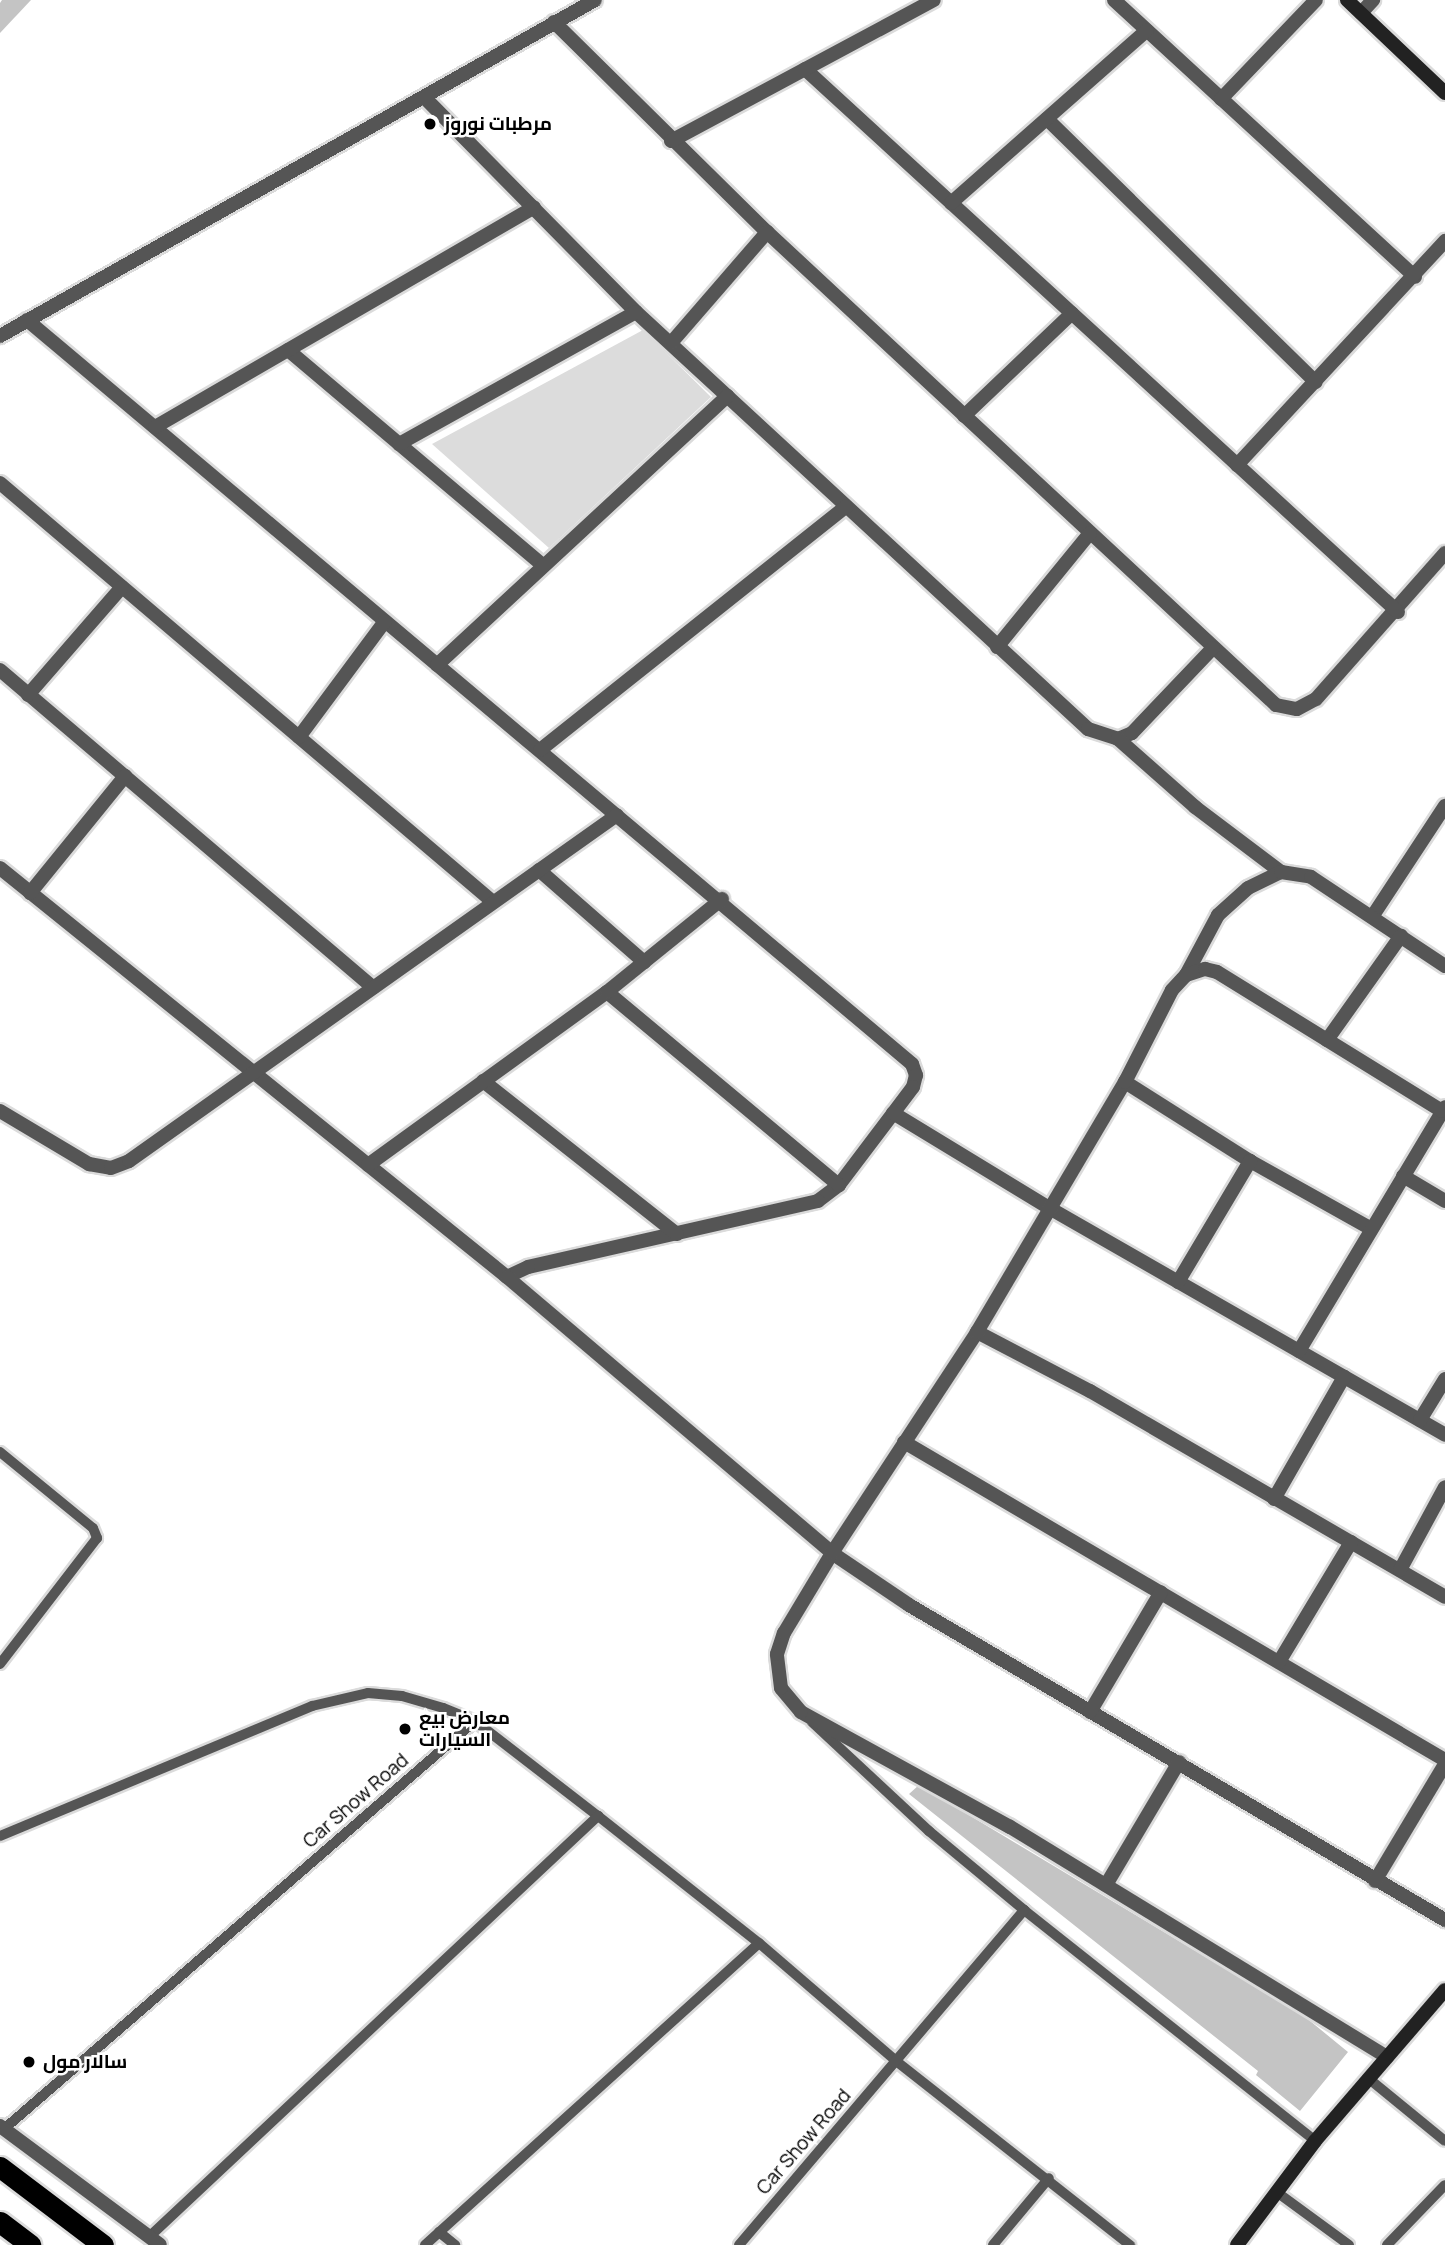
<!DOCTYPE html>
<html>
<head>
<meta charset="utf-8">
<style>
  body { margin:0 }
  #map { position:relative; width:1445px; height:2245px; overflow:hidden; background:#fff; font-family:Manrope,Cairo,sans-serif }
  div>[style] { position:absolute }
  .green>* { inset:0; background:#dcdcdc }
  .building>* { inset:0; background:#c4c4c4 }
  .roads { filter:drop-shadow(2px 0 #dbdbdb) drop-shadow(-2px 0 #dbdbdb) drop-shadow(0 2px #dbdbdb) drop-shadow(0 -2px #dbdbdb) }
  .lane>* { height:10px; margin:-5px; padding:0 5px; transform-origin:5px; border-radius:5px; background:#555 }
  .street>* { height:14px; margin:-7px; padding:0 7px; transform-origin:7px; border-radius:7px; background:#555 }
  .secondary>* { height:14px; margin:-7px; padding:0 7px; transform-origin:7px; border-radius:7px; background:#222 }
  .highway>* { height:21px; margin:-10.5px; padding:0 10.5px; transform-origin:10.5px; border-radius:10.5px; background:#000 }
  .dots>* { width:19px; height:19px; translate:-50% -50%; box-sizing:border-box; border:4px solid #fff; border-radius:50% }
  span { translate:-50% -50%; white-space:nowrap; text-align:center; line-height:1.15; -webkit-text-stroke:5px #fff; paint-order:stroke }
  .poi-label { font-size:19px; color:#000; font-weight:700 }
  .left { translate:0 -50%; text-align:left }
  .street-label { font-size:19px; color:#000 }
</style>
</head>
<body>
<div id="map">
  <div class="green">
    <div style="clip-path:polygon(643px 330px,711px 397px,549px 548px,432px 444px)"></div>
  </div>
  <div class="building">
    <div style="clip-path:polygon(2px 0,31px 0,0 33px,0 3px)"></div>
    <div style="clip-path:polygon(919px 1785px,1304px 2016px,1348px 2052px,1300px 2111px,1256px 2075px,1258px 2071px,909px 1794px)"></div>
  </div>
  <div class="roads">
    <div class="lane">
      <div style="left:0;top:1452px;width:120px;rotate:39.3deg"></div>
      <div style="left:93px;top:1528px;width:11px;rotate:68deg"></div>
      <div style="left:97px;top:1538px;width:159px;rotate:127.6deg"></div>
      <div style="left:812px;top:1722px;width:160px;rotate:43deg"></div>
      <div style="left:929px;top:1831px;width:124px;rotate:39.7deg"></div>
      <div style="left:1024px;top:1910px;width:372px;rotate:38.4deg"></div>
      <div style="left:0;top:1836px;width:338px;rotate:-22.6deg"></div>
      <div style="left:312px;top:1706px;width:57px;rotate:-13.1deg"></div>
      <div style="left:368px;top:1693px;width:34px;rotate:5deg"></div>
      <div style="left:402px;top:1696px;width:43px;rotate:16.3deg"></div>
      <div style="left:443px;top:1708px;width:35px;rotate:22deg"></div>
      <div style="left:475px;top:1721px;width:155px;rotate:37.7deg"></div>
      <div style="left:598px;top:1816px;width:205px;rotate:38.3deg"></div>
      <div style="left:759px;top:1943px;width:181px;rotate:40.7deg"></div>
      <div style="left:896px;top:2061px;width:298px;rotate:38.2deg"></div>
      <div style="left:1368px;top:2078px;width:99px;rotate:39.3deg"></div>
      <div style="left:4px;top:2129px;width:623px;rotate:-40.9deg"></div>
      <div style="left:1278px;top:2193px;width:88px;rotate:36.2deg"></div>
      <div style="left:439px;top:2232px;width:21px;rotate:39deg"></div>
      <div style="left:149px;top:2237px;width:616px;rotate:-43.16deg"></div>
      <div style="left:425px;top:2245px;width:450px;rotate:-42.1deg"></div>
      <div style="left:739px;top:2245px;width:440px;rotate:-49.6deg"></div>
      <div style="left:993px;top:2245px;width:87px;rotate:-50.1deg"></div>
      <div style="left:1387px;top:2245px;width:83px;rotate:-46deg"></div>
    </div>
    <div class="street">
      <div style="left:1114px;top:0;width:409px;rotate:42.6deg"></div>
      <div style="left:1361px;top:13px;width:18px;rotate:-47deg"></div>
      <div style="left:554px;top:22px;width:299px;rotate:44.6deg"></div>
      <div style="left:767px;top:232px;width:695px;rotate:42.9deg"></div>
      <div style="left:1276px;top:705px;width:21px;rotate:11deg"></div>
      <div style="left:1297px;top:709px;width:21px;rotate:-28deg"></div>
      <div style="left:1316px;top:699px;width:195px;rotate:-48.5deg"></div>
      <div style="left:805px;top:69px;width:804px;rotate:42.48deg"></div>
      <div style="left:424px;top:97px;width:302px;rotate:45.4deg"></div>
      <div style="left:636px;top:312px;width:615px;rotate:42.69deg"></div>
      <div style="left:1088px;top:729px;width:32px;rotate:18deg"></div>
      <div style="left:1118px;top:739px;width:15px;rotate:-23deg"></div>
      <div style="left:1132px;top:733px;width:117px;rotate:-46.4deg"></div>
      <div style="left:1221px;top:99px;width:137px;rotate:-46.2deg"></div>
      <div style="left:1047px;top:119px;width:376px;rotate:44.4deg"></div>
      <div style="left:671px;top:141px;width:298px;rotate:-28.2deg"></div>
      <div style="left:951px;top:203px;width:261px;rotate:-41.4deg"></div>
      <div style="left:27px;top:320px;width:1156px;rotate:40.05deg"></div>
      <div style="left:912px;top:1064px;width:12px;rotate:70deg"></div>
      <div style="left:916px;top:1075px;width:12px;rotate:104deg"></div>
      <div style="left:913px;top:1087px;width:123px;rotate:127.1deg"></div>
      <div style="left:839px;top:1185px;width:26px;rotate:143deg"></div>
      <div style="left:818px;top:1201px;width:297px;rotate:167.2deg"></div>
      <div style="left:528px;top:1267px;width:23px;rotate:155deg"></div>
      <div style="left:0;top:336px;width:683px;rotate:-29.45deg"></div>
      <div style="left:671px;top:343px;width:147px;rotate:-49.1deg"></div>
      <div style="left:288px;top:350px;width:333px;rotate:40.2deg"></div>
      <div style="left:964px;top:416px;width:149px;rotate:-43.6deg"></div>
      <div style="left:155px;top:427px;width:438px;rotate:-30.1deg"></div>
      <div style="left:399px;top:444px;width:271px;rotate:-29.1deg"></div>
      <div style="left:1237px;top:465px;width:306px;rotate:-47.1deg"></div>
      <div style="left:0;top:483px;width:647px;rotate:40.36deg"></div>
      <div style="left:997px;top:647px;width:147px;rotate:-50.8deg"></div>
      <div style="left:437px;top:665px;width:396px;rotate:-42.8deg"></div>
      <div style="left:0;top:670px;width:490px;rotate:40.4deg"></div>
      <div style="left:28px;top:695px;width:143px;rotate:-49deg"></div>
      <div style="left:299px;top:737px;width:144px;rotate:-53.4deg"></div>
      <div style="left:1118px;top:739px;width:103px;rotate:41.4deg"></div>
      <div style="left:1195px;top:807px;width:108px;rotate:37.1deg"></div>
      <div style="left:540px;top:750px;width:391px;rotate:-38.5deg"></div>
      <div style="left:0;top:868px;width:651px;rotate:38.89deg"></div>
      <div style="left:507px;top:1277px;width:426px;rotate:40.3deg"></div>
      <div style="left:832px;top:1553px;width:93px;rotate:34deg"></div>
      <div style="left:909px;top:1605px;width:622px;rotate:30.44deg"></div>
      <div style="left:539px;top:870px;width:140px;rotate:41.2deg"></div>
      <div style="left:30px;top:893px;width:151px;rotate:-50.9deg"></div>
      <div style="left:1372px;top:917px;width:133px;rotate:-56.7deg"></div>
      <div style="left:1186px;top:975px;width:68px;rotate:-61.9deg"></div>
      <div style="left:1218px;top:915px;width:40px;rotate:-42deg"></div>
      <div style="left:1248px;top:888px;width:37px;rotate:-26deg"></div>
      <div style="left:1281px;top:872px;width:30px;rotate:9deg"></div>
      <div style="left:1311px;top:877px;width:161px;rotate:33.6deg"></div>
      <div style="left:607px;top:992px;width:302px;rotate:39.8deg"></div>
      <div style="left:1327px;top:1040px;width:128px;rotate:-54.6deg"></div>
      <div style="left:483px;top:1081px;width:247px;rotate:38.3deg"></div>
      <div style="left:1125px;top:1082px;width:148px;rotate:32.3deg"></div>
      <div style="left:1250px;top:1161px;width:137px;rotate:29.2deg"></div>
      <div style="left:0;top:1111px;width:104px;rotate:30.8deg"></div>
      <div style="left:89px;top:1164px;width:22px;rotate:10deg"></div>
      <div style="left:111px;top:1168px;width:19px;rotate:-21deg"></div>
      <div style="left:129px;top:1161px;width:598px;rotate:-35.34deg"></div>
      <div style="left:893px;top:1113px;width:185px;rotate:31.3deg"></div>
      <div style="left:1051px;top:1209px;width:454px;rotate:29.8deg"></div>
      <div style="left:368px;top:1165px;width:295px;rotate:-35.9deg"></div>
      <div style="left:607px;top:992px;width:148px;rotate:-39deg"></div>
      <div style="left:1403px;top:1176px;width:49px;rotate:30.8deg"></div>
      <div style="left:1178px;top:1282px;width:141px;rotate:-59.2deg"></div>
      <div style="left:977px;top:1332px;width:127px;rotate:27.6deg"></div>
      <div style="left:1090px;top:1391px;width:410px;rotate:30.1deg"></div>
      <div style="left:1299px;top:1351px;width:284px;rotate:-59.1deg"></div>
      <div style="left:1420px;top:1420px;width:48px;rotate:-58.6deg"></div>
      <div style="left:904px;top:1442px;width:628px;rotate:30.45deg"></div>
      <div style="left:1274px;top:1499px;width:141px;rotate:-60.2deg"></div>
      <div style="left:1400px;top:1570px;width:94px;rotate:-61.5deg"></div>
      <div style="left:1279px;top:1662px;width:140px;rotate:-59deg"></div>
      <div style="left:1090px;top:1712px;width:139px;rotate:-59.4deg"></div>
      <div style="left:1375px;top:1881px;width:136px;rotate:-59.1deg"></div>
      <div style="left:1106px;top:1885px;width:143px;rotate:-59.3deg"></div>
      <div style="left:1387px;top:2057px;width:442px;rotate:-148.6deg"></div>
      <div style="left:1010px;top:1827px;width:239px;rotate:-151.2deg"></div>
      <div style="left:801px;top:1712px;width:31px;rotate:-130deg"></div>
      <div style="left:781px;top:1688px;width:34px;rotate:-97deg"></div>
      <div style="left:777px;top:1654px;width:22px;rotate:-72deg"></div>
      <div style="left:784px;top:1633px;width:93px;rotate:-59deg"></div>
      <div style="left:832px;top:1553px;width:264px;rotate:-56.7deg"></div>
      <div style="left:977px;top:1332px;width:291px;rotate:-59.4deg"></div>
      <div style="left:1125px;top:1082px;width:103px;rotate:-62.9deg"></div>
      <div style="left:1172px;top:990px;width:21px;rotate:-47deg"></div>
      <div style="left:1186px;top:975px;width:20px;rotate:-18deg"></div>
      <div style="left:1205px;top:969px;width:12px;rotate:14deg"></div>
      <div style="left:1217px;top:972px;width:264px;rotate:31.7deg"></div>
      <div style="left:0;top:2126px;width:199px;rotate:36.6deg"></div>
    </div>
    <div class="secondary">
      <div style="left:1347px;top:0;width:135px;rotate:43.5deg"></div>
      <div style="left:1237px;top:2245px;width:130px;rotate:-53.1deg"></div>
      <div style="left:1315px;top:2141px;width:199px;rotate:-49.3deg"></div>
    </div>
    <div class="highway">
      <div style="left:0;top:2167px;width:129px;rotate:37.1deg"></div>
      <div style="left:0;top:2222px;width:38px;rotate:37deg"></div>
    </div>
  </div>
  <div class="dots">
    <div style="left:430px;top:124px;background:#000"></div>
    <div style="left:405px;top:1729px;background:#000"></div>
    <div style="left:29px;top:2062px;background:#000"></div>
  </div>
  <div class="poi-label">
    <span class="left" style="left:444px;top:124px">مرطبات نوروز</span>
    <span class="left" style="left:419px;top:1729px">معارض بيع<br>السيارات</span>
    <span class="left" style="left:43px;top:2062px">سالار مول</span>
  </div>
  <div class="street-label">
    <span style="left:356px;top:1801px;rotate:-41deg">Car Show Road</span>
    <span style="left:804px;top:2142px;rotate:-49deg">Car Show Road</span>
  </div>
</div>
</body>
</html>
